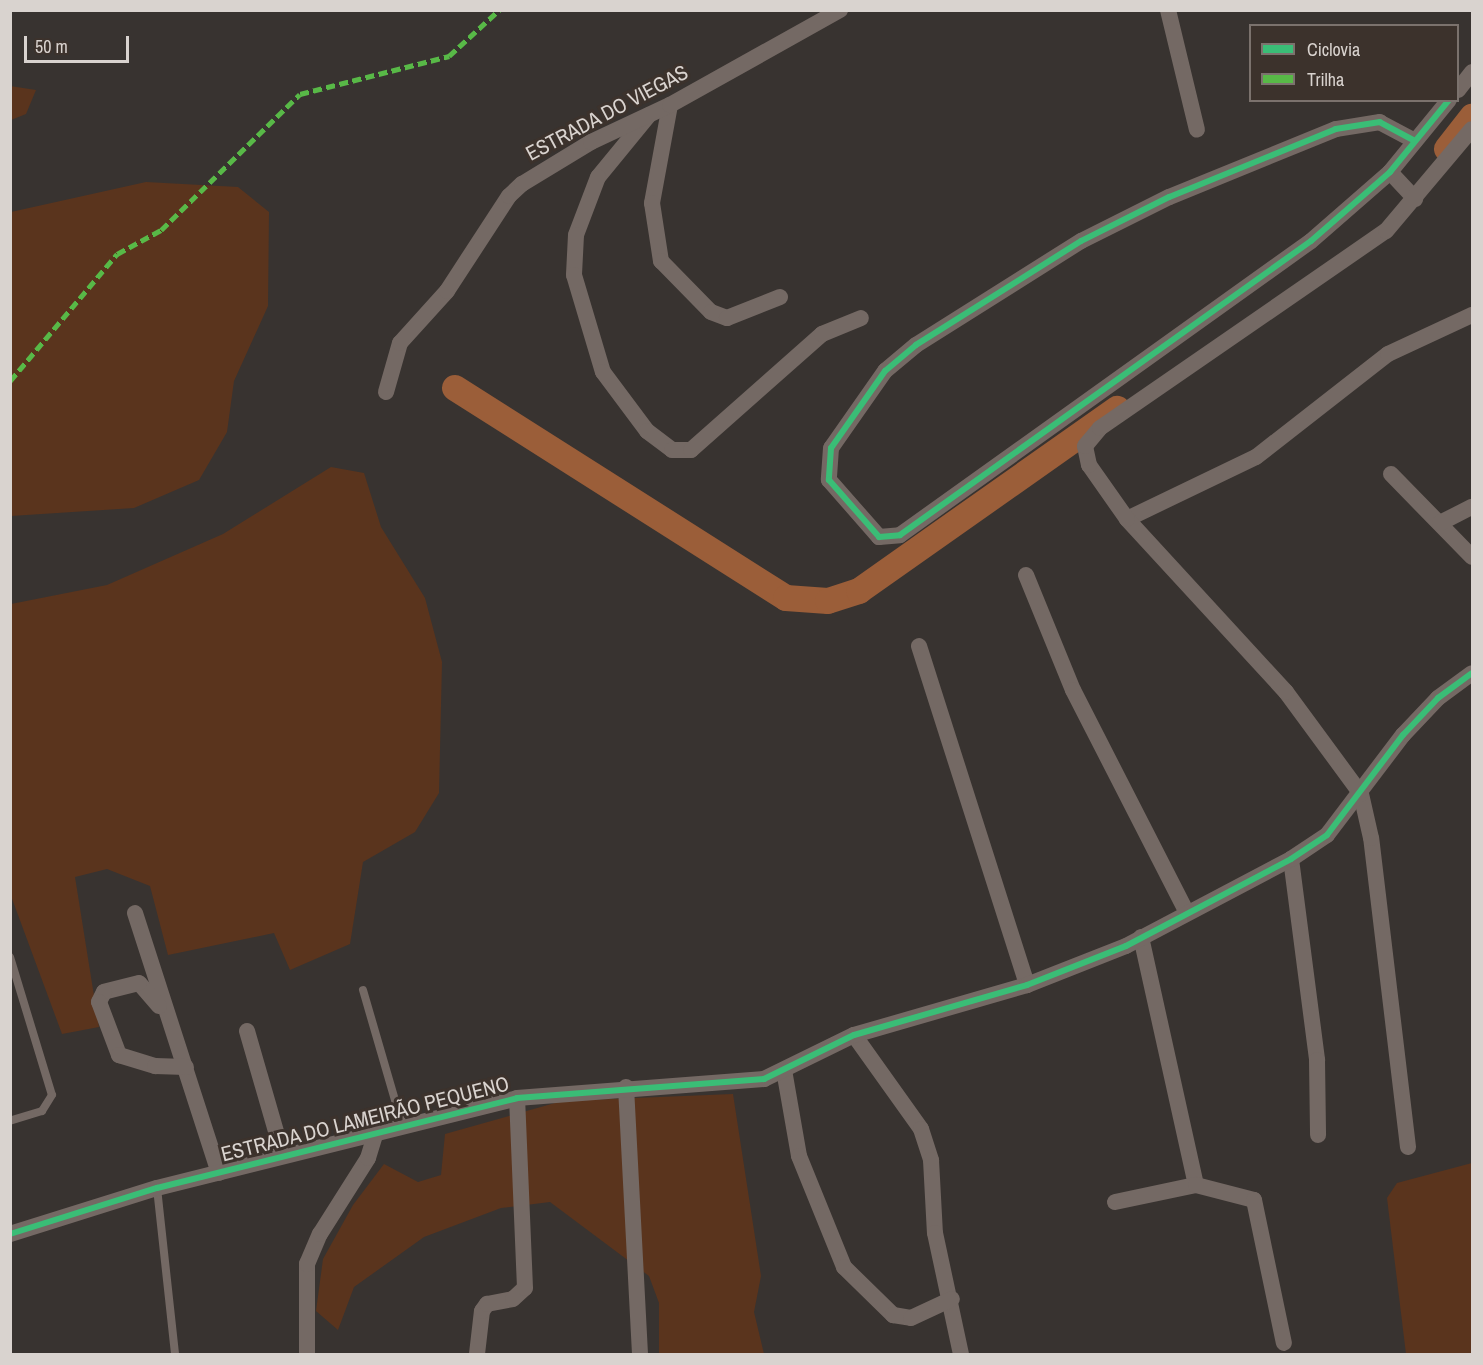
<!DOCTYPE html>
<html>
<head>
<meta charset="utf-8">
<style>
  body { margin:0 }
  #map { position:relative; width:1483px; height:1365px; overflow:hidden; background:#383330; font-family:"Archivo Narrow",sans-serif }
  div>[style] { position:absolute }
  .green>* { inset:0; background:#5a341d }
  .river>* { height:26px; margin:-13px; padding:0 13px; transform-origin:13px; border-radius:13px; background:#9b5e39 }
  .lane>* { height:8px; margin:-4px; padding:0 4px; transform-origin:4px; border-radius:4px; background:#746964 }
  .street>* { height:16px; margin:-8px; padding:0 8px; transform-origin:8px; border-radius:8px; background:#746964 }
  .quiet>* { height:4.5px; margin-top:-2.25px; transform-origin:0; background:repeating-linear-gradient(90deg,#58b947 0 9px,transparent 0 13.5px) }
  .cycleway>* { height:6px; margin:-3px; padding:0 3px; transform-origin:3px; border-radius:3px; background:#3abd76 }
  span { translate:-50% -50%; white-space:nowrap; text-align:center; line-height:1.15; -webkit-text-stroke:6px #3c322c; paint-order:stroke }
  .street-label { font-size:21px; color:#d9d3cf }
  .frame { position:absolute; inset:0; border:12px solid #d9d3cf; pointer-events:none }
  .legend { position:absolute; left:1249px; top:24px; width:210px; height:78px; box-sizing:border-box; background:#3c322c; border:2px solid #7b726d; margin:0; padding:8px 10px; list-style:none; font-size:18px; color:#d9d3cf }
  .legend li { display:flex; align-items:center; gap:12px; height:30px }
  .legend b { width:30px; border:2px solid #7b726d }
  .scale { position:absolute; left:24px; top:36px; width:105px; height:27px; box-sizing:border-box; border:3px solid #d9d3cf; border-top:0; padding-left:8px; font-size:18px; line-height:21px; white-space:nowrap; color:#d9d3cf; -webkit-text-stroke:4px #3c322c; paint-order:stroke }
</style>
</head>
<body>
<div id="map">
  <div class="green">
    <div style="clip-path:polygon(10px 86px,36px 90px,26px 114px,11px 120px)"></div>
    <div style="clip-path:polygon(146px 182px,238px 187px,269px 212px,268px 306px,234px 381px,227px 432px,199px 480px,134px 508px,11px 516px,11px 212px)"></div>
    <div style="clip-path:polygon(331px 467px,364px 473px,381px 527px,425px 598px,442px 662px,439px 793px,415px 832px,363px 862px,350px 944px,290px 970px,274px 933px,168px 955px,150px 886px,107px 869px,75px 877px,99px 1027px,62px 1034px,11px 896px,11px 604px,107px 585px,223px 534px)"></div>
    <div style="clip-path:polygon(733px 1094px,761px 1276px,754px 1312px,764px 1354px,659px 1354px,659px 1303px,649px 1276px,550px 1202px,501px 1208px,424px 1237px,354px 1287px,338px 1330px,316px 1311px,323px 1259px,353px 1205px,384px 1164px,418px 1182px,441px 1175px,445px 1134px,562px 1101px)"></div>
    <div style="clip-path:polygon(1472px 1163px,1472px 1354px,1406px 1354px,1387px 1198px,1397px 1183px)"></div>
  </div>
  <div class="river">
    <div style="left:1447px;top:149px;width:41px;rotate:-52deg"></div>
    <div style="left:455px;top:388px;width:392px;rotate:32.4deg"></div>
    <div style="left:786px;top:598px;width:42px;rotate:4.1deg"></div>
    <div style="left:828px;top:601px;width:33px;rotate:-18deg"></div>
    <div style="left:859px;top:591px;width:316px;rotate:-35.2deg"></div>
  </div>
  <div class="lane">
    <div style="left:10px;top:957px;width:144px;rotate:73.1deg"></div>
    <div style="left:52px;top:1095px;width:19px;rotate:122deg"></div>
    <div style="left:42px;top:1111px;width:34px;rotate:163deg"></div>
    <div style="left:363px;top:990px;width:140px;rotate:73.8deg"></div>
    <div style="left:157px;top:1188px;width:167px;rotate:83.8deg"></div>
  </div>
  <div class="street">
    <div style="left:1168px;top:10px;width:123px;rotate:76.4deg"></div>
    <div style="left:1458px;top:90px;width:23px;rotate:-52deg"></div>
    <div style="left:670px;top:105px;width:100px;rotate:100.4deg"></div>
    <div style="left:652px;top:203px;width:59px;rotate:81.2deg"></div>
    <div style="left:661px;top:261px;width:71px;rotate:45.6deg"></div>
    <div style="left:711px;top:312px;width:17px;rotate:21deg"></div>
    <div style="left:727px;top:318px;width:57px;rotate:-21.6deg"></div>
    <div style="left:649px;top:115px;width:80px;rotate:129.4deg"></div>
    <div style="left:598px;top:177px;width:62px;rotate:110.8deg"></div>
    <div style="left:576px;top:235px;width:40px;rotate:92.9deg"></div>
    <div style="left:574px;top:275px;width:101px;rotate:73.4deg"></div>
    <div style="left:603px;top:372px;width:74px;rotate:53.3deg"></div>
    <div style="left:647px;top:431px;width:31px;rotate:37deg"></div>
    <div style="left:672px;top:450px;width:19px"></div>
    <div style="left:691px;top:450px;width:175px;rotate:-41.5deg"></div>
    <div style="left:822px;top:334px;width:42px;rotate:-22.3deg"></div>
    <div style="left:1415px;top:141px;width:40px;rotate:-152deg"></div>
    <div style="left:1380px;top:122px;width:45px;rotate:171deg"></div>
    <div style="left:1336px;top:129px;width:180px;rotate:157.8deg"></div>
    <div style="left:1169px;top:197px;width:98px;rotate:153.4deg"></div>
    <div style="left:1081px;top:241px;width:195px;rotate:147.8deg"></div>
    <div style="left:916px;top:345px;width:40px;rotate:140deg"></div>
    <div style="left:885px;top:371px;width:94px;rotate:125deg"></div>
    <div style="left:831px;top:448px;width:32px;rotate:94deg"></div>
    <div style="left:829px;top:480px;width:76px;rotate:48.7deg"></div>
    <div style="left:879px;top:537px;width:21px;rotate:-5deg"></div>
    <div style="left:900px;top:535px;width:505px;rotate:-35.58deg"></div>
    <div style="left:1311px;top:241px;width:105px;rotate:-41.1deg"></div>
    <div style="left:1390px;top:172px;width:93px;rotate:-50.7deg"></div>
    <div style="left:1390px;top:172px;width:37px;rotate:47deg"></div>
    <div style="left:386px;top:392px;width:51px;rotate:-74.1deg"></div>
    <div style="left:400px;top:343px;width:70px;rotate:-47.9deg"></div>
    <div style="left:447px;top:291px;width:113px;rotate:-56.9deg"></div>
    <div style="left:509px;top:196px;width:18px;rotate:-43deg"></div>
    <div style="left:522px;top:184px;width:81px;rotate:-31.3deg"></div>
    <div style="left:591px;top:142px;width:87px;rotate:-25.1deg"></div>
    <div style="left:670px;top:105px;width:195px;rotate:-29.2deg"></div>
    <div style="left:1391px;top:474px;width:116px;rotate:45.7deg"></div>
    <div style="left:1127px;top:519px;width:143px;rotate:-25.7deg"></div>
    <div style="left:1256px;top:457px;width:167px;rotate:-38deg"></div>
    <div style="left:1388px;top:354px;width:93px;rotate:-24.9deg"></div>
    <div style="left:1440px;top:523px;width:36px;rotate:-27deg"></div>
    <div style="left:1026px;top:575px;width:124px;rotate:67.8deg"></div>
    <div style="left:1073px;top:690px;width:250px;rotate:62.9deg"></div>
    <div style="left:919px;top:646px;width:356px;rotate:72.3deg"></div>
    <div style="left:1291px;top:859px;width:203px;rotate:82.6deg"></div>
    <div style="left:1317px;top:1060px;width:75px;rotate:89.2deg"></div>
    <div style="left:135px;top:913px;width:273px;rotate:72.1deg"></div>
    <div style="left:1141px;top:937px;width:254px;rotate:77.5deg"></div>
    <div style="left:159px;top:1006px;width:30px;rotate:-131deg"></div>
    <div style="left:139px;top:983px;width:36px;rotate:166deg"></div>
    <div style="left:104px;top:992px;width:11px;rotate:117deg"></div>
    <div style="left:99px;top:1002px;width:57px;rotate:69.3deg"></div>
    <div style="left:119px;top:1055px;width:38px;rotate:17deg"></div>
    <div style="left:155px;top:1066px;width:31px;rotate:2deg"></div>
    <div style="left:247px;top:1031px;width:130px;rotate:73.9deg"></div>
    <div style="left:854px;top:1035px;width:115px;rotate:54.5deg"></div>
    <div style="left:921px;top:1129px;width:33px;rotate:72deg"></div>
    <div style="left:931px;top:1160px;width:73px;rotate:86.9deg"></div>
    <div style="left:935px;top:1233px;width:124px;rotate:77.9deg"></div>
    <div style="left:784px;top:1070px;width:87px;rotate:80.1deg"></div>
    <div style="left:799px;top:1156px;width:120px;rotate:67.9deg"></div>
    <div style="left:844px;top:1267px;width:69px;rotate:44.4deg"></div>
    <div style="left:893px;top:1315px;width:18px;rotate:9deg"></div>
    <div style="left:911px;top:1318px;width:45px;rotate:-24.9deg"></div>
    <div style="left:626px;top:1087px;width:267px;rotate:87deg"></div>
    <div style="left:1408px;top:1147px;width:311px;rotate:-96.8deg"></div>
    <div style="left:1371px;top:838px;width:45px;rotate:-102.8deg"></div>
    <div style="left:1361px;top:794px;width:127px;rotate:-126.3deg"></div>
    <div style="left:1286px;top:692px;width:235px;rotate:-132.6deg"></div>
    <div style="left:1127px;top:519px;width:66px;rotate:-125.1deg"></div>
    <div style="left:1089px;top:465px;width:19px;rotate:-102deg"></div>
    <div style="left:1085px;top:446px;width:23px;rotate:-50deg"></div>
    <div style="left:1100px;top:428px;width:347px;rotate:-34.6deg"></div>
    <div style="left:1386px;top:231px;width:133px;rotate:-49.9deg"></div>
    <div style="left:1115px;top:1202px;width:83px;rotate:-11.9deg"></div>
    <div style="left:1196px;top:1185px;width:60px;rotate:14.5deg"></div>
    <div style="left:1254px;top:1200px;width:146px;rotate:78.2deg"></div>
    <div style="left:10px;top:1234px;width:154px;rotate:-17.4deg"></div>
    <div style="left:157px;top:1188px;width:371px;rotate:-14deg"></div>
    <div style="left:517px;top:1098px;width:248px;rotate:-4.4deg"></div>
    <div style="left:764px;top:1079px;width:100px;rotate:-26.1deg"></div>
    <div style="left:854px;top:1035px;width:180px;rotate:-16.1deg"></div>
    <div style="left:1027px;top:985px;width:106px;rotate:-21.5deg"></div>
    <div style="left:1126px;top:946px;width:187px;rotate:-27.8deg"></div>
    <div style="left:1291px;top:859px;width:43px;rotate:-33.7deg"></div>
    <div style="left:1327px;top:835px;width:126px;rotate:-52.8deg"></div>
    <div style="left:1403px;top:735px;width:51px;rotate:-46.6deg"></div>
    <div style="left:1438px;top:698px;width:42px;rotate:-36.3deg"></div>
    <div style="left:307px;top:1354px;width:90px;rotate:-90deg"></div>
    <div style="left:307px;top:1264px;width:33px;rotate:-67deg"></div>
    <div style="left:320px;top:1234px;width:90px;rotate:-57.7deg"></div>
    <div style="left:368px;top:1158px;width:28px;rotate:-73deg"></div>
    <div style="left:477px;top:1354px;width:43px;rotate:-83.4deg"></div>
    <div style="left:482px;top:1311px;width:9px;rotate:-54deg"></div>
    <div style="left:487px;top:1304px;width:26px;rotate:-11deg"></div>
    <div style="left:513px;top:1299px;width:16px;rotate:-43deg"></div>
    <div style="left:525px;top:1288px;width:190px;rotate:-92.4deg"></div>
  </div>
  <div class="quiet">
    <div style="left:10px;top:381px;width:166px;rotate:-49.9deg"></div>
    <div style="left:117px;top:254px;width:50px;rotate:-28.6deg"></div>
    <div style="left:161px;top:230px;width:194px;rotate:-44.4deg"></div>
    <div style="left:300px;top:94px;width:154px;rotate:-14.3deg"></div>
    <div style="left:449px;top:56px;width:68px;rotate:-42.6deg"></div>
  </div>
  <div class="cycleway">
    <div style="left:1415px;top:141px;width:40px;rotate:-152deg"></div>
    <div style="left:1380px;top:122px;width:45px;rotate:171deg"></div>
    <div style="left:1336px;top:129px;width:180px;rotate:157.8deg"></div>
    <div style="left:1169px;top:197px;width:98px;rotate:153.4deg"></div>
    <div style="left:1081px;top:241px;width:195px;rotate:147.8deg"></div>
    <div style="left:916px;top:345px;width:40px;rotate:140deg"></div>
    <div style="left:885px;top:371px;width:94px;rotate:125deg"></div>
    <div style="left:831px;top:448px;width:32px;rotate:94deg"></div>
    <div style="left:829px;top:480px;width:76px;rotate:48.7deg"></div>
    <div style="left:879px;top:537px;width:21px;rotate:-5deg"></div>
    <div style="left:900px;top:535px;width:505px;rotate:-35.58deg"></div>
    <div style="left:1311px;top:241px;width:105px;rotate:-41.1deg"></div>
    <div style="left:1390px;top:172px;width:93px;rotate:-50.7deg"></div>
    <div style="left:10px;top:1234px;width:154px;rotate:-17.4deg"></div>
    <div style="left:157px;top:1188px;width:371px;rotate:-14deg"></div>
    <div style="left:517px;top:1098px;width:248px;rotate:-4.4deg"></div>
    <div style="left:764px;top:1079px;width:100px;rotate:-26.1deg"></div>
    <div style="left:854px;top:1035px;width:180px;rotate:-16.1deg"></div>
    <div style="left:1027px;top:985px;width:106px;rotate:-21.5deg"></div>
    <div style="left:1126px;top:946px;width:187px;rotate:-27.8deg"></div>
    <div style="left:1291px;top:859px;width:43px;rotate:-33.7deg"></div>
    <div style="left:1327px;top:835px;width:126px;rotate:-52.8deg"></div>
    <div style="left:1403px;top:735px;width:51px;rotate:-46.6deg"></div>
    <div style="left:1438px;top:698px;width:42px;rotate:-36.3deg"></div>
  </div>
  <div class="street-label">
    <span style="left:607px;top:113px;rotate:-28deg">ESTRADA DO VIEGAS</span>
    <span style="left:365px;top:1119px;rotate:-14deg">ESTRADA DO LAMEIRÃO PEQUENO</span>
  </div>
  <div class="frame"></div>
  <ul class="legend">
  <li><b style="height:8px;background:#3abd76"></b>Ciclovia</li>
  <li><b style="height:8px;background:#58b947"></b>Trilha</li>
  </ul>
  <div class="scale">50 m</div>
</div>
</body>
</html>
